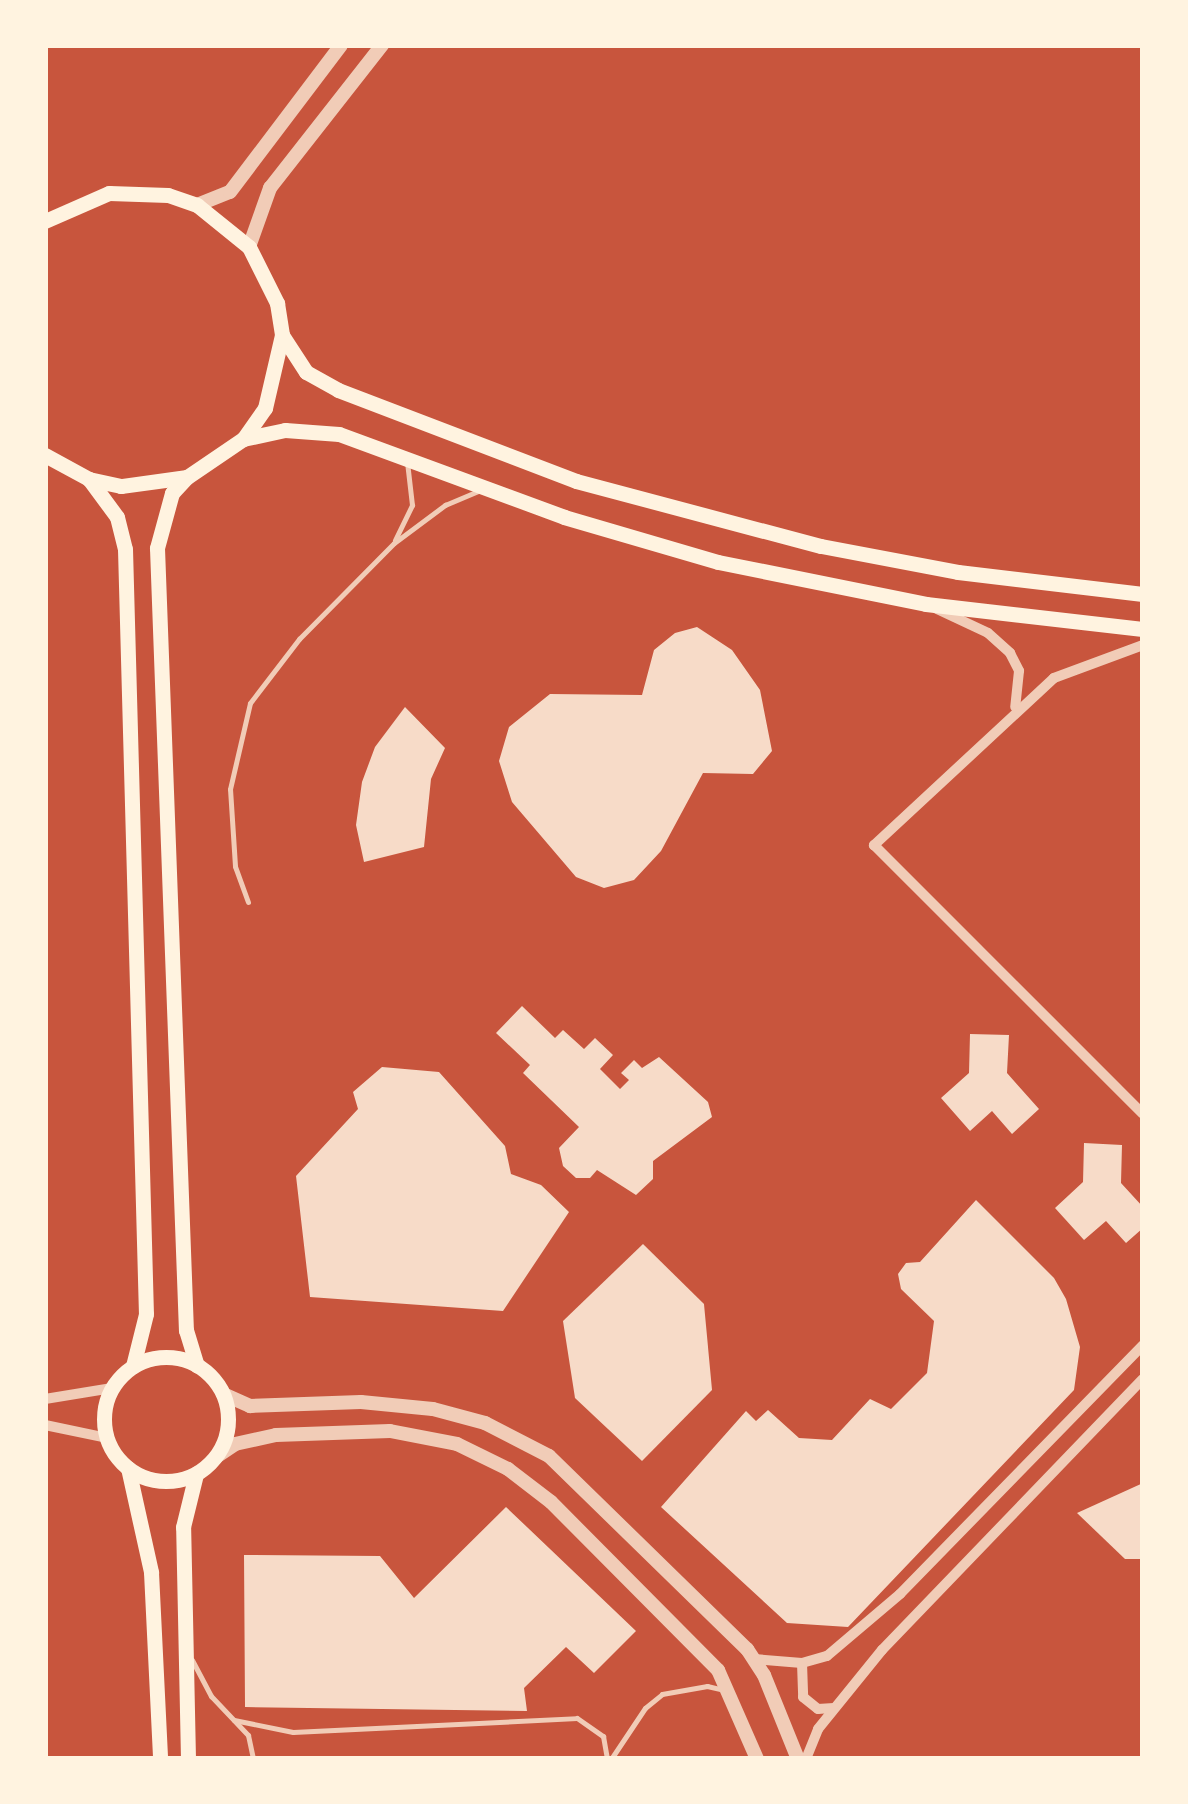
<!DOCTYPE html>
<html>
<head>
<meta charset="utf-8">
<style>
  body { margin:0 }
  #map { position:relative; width:1188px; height:1804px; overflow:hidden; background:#c8553d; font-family:"IBM Plex Sans",sans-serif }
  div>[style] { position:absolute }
  .building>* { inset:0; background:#f7dbc8 }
  .service>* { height:5px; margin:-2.5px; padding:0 2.5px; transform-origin:2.5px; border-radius:2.5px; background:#f1ccb7 }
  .minor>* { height:10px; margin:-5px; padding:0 5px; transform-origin:5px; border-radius:5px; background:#f1ccb7 }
  .tertiary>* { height:14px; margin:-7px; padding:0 7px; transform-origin:7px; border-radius:7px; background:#f1ccb7 }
  .secondary>* { height:15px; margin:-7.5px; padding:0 7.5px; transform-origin:7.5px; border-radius:7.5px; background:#fff3e0 }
  .secondary>.ring { margin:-7.5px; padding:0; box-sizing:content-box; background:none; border:15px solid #fff3e0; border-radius:50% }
  span { translate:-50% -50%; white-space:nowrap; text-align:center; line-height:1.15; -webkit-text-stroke:10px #fff3e0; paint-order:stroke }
  .frame { position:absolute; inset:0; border:48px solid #fff3e0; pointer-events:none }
</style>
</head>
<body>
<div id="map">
  <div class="building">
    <div style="clip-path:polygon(697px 627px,732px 650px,760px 690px,772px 751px,753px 774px,703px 773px,661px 851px,634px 880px,604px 888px,576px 877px,512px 802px,499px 761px,509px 727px,550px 694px,642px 695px,654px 650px,675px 633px)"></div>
    <div style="clip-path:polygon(405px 707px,445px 748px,431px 779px,424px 847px,364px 862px,356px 825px,362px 782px,375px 747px)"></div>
    <div style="clip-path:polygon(522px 1006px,555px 1038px,563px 1030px,584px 1049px,595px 1038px,613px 1055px,600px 1069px,620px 1089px,629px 1080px,621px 1073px,634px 1060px,642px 1068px,659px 1057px,708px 1102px,712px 1117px,653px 1161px,653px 1179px,636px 1195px,597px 1170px,590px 1178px,576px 1178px,563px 1166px,559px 1148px,579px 1127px,523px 1073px,530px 1065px,496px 1033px)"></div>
    <div style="clip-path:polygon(970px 1034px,1009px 1035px,1007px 1073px,1039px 1109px,1012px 1134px,992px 1111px,970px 1131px,941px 1098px,969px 1073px)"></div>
    <div style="clip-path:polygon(382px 1067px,439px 1072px,505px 1146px,511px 1174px,541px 1185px,569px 1212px,503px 1311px,310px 1297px,296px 1176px,358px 1109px,353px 1092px)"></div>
    <div style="clip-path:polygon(1084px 1143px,1122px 1145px,1121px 1183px,1143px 1207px,1143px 1228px,1126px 1243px,1106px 1221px,1084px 1240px,1055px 1208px,1083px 1182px)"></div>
    <div style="clip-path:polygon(976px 1200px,1054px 1278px,1066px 1299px,1080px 1347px,1074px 1390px,848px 1627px,787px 1623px,661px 1507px,746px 1411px,756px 1421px,768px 1410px,799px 1438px,832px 1440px,870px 1399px,891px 1409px,927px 1373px,934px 1321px,901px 1289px,898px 1274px,906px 1263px,920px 1262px)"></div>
    <div style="clip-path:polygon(643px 1244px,704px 1304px,712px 1390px,642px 1461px,575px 1398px,563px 1321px)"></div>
    <div style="clip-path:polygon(1143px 1483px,1143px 1559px,1125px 1559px,1077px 1513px)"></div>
    <div style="clip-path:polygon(506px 1507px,636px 1631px,594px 1673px,566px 1647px,524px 1688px,527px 1711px,245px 1707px,244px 1555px,380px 1556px,414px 1598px)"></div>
  </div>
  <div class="service">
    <div style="left:395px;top:540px;width:39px;rotate:-64deg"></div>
    <div style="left:412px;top:505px;width:43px;rotate:-96.6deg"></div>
    <div style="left:248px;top:902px;width:38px;rotate:-110deg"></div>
    <div style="left:235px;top:866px;width:77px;rotate:-93.7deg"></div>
    <div style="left:230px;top:789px;width:88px;rotate:-76.9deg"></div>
    <div style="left:250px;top:703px;width:81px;rotate:-52.6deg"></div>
    <div style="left:299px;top:639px;width:135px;rotate:-45.3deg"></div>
    <div style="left:394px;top:543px;width:64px;rotate:-36.7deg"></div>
    <div style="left:445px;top:505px;width:36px;rotate:-23deg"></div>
    <div style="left:192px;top:1660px;width:41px;rotate:62.2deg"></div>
    <div style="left:211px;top:1696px;width:54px;rotate:46.5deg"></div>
    <div style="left:248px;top:1735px;width:25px;rotate:78deg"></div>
    <div style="left:234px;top:1720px;width:60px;rotate:11.5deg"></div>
    <div style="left:293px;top:1732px;width:284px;rotate:-2.8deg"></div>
    <div style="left:577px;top:1718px;width:32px;rotate:35deg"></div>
    <div style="left:603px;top:1736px;width:23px;rotate:80deg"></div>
    <div style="left:611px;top:1759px;width:61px;rotate:-56.3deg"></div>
    <div style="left:645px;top:1708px;width:22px;rotate:-39deg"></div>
    <div style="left:662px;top:1694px;width:46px;rotate:-10.1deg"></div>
    <div style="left:707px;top:1686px;width:17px;rotate:13deg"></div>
  </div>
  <div class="minor">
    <div style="left:937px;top:609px;width:56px;rotate:25.2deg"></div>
    <div style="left:988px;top:633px;width:30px;rotate:42deg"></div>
    <div style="left:1010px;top:653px;width:20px;rotate:63deg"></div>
    <div style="left:1019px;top:671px;width:36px;rotate:96deg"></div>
    <div style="left:1143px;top:645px;width:95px;rotate:159.7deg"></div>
    <div style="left:1054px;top:678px;width:246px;rotate:137.1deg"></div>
    <div style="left:874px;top:845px;width:380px;rotate:45deg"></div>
    <div style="left:45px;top:1399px;width:68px;rotate:-9.3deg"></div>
    <div style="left:45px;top:1425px;width:63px;rotate:11.8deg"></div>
    <div style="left:754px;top:1659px;width:48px;rotate:4.8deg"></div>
    <div style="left:802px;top:1663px;width:26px;rotate:-16deg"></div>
    <div style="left:827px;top:1656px;width:96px;rotate:-40.3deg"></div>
    <div style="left:900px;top:1594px;width:348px;rotate:-45.7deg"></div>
    <div style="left:802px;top:1663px;width:34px;rotate:88deg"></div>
    <div style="left:803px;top:1697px;width:19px;rotate:39deg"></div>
    <div style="left:818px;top:1709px;width:16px;rotate:-4deg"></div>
    <div style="left:806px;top:1759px;width:32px;rotate:-68deg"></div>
    <div style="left:818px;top:1729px;width:102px;rotate:-51deg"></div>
    <div style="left:882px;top:1650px;width:376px;rotate:-46.1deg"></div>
  </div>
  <div class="tertiary">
    <div style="left:197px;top:205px;width:35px;rotate:-22deg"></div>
    <div style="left:230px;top:192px;width:184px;rotate:-52.9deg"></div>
    <div style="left:249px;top:247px;width:63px;rotate:-70.4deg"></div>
    <div style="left:270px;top:188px;width:182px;rotate:-51.9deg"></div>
    <div style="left:223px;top:1394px;width:30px;rotate:24deg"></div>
    <div style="left:250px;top:1406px;width:111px;rotate:-2.1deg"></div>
    <div style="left:361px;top:1402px;width:72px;rotate:5.6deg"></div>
    <div style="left:433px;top:1409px;width:54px;rotate:15.1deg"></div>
    <div style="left:485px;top:1423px;width:72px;rotate:27.3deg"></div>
    <div style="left:549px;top:1456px;width:277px;rotate:44.3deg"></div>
    <div style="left:747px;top:1649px;width:31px;rotate:57deg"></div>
    <div style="left:764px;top:1675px;width:91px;rotate:68deg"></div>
    <div style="left:216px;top:1457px;width:23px;rotate:-34deg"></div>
    <div style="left:235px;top:1444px;width:42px;rotate:-12.4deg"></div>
    <div style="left:276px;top:1435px;width:114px;rotate:-2deg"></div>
    <div style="left:390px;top:1431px;width:68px;rotate:11deg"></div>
    <div style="left:457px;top:1444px;width:57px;rotate:26.1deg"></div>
    <div style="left:508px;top:1469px;width:54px;rotate:37.5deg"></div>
    <div style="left:551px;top:1502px;width:237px;rotate:45.2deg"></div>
    <div style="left:718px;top:1670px;width:97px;rotate:66.3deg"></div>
  </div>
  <div class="secondary">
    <div style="left:45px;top:221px;width:70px;rotate:-23.6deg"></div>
    <div style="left:109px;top:193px;width:59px;rotate:1.9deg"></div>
    <div style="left:168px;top:195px;width:31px;rotate:19deg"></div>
    <div style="left:197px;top:205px;width:67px;rotate:38.9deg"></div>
    <div style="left:249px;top:247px;width:63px;rotate:63.4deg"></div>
    <div style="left:277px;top:303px;width:32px;rotate:81deg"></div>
    <div style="left:282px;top:335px;width:75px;rotate:103.1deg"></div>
    <div style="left:265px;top:408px;width:38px;rotate:125deg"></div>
    <div style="left:243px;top:439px;width:68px;rotate:145.8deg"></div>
    <div style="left:187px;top:477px;width:67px;rotate:172.2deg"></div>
    <div style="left:121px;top:486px;width:33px;rotate:-168deg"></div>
    <div style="left:89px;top:479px;width:50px;rotate:-151.4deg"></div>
    <div style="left:282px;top:335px;width:44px;rotate:57deg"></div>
    <div style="left:306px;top:372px;width:37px;rotate:29deg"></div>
    <div style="left:338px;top:390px;width:255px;rotate:20.9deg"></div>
    <div style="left:576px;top:481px;width:253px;rotate:14.9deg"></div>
    <div style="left:821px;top:546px;width:139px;rotate:10.7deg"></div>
    <div style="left:958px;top:572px;width:186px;rotate:6.8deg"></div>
    <div style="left:243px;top:439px;width:43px;rotate:-12.1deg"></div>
    <div style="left:285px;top:430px;width:54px;rotate:4.2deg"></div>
    <div style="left:339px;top:434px;width:240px;rotate:20.2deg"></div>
    <div style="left:564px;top:517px;width:160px;rotate:16.3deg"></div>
    <div style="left:718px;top:562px;width:212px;rotate:11.4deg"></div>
    <div style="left:926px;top:604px;width:218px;rotate:6.6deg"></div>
    <div style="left:187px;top:477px;width:22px;rotate:133deg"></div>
    <div style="left:172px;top:493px;width:57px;rotate:105.3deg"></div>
    <div style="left:157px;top:548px;width:783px;rotate:87.88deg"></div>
    <div style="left:186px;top:1330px;width:37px;rotate:73deg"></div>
    <div style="left:89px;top:479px;width:47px;rotate:53.6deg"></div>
    <div style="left:117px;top:517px;width:33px;rotate:76deg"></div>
    <div style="left:125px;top:549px;width:765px;rotate:88.43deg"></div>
    <div style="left:146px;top:1314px;width:54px;rotate:104deg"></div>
    <div class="ring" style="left:104px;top:1357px;width:109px;height:109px"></div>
    <div style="left:128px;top:1468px;width:107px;rotate:77.5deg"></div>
    <div style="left:151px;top:1572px;width:187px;rotate:87.2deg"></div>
    <div style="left:188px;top:1759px;width:232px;rotate:-91.2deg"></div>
    <div style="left:183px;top:1527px;width:55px;rotate:-76.2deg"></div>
  </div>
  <div class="frame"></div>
</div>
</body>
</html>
